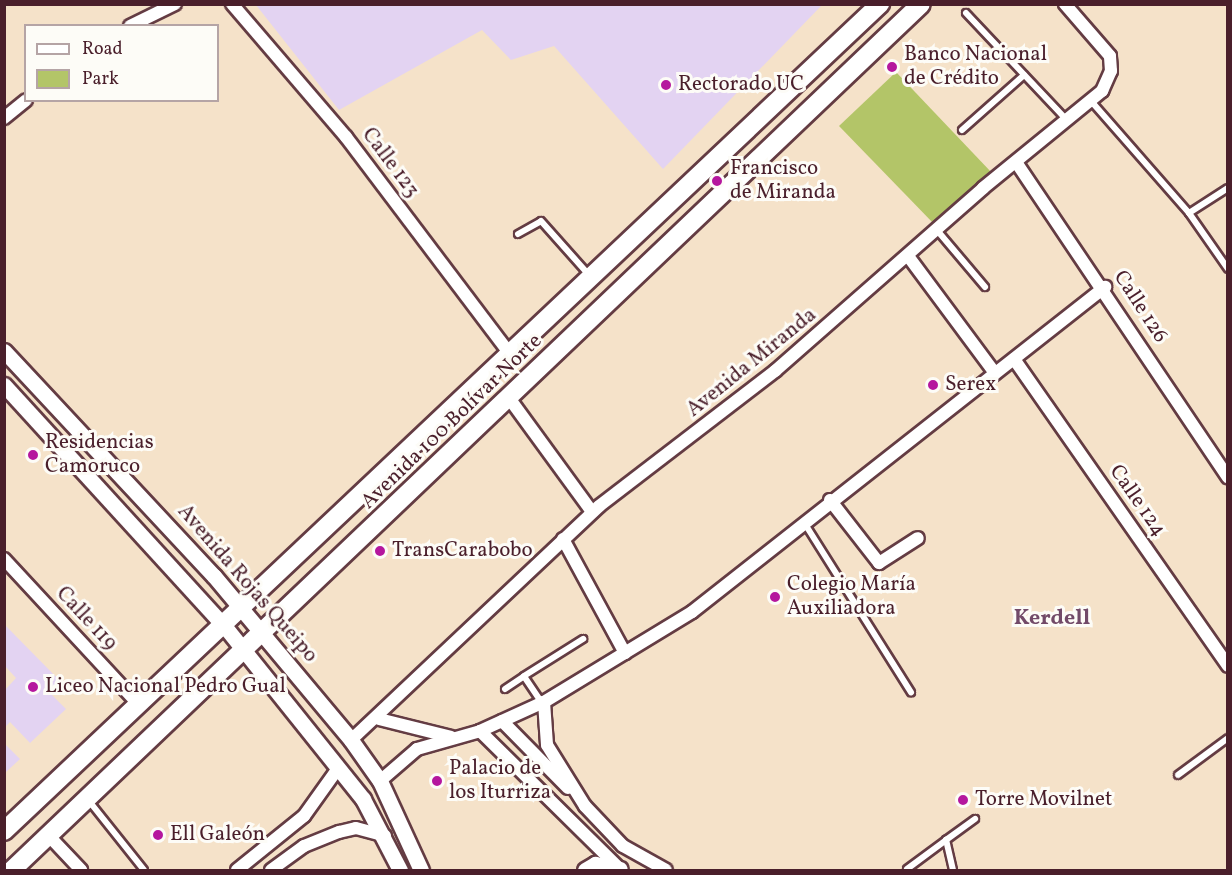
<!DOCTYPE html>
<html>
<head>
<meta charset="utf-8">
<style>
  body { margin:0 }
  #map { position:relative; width:1232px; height:875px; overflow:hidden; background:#f5e2c9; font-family:Vollkorn,serif }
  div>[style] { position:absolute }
  .built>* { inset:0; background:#e3d3f2 }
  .green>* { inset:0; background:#b3c568 }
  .roads { filter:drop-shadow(2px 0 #643c43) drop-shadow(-2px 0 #643c43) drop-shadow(0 2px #643c43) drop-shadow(0 -2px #643c43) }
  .service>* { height:6px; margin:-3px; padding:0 3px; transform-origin:3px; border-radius:3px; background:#fff }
  .minor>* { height:12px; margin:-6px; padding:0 6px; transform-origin:6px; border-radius:6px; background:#fff }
  .tertiary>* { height:15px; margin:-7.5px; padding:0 7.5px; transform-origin:7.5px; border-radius:7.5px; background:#fff }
  .secondary>* { height:18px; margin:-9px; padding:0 9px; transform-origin:9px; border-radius:9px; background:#fff }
  .dots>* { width:16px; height:16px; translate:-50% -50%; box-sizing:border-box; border:3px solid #fdfcf7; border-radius:50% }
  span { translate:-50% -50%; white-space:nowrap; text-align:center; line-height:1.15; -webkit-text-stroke:6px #fdfcf7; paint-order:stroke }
  .poi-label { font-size:21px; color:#4a1f2b }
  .left { translate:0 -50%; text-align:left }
  .street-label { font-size:21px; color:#4a1f2b }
  .neighbourhood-label { font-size:22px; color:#724a68; font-weight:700 }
  .frame { position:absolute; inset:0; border:6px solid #4a1f2b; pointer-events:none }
  .legend { position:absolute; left:24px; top:24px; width:195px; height:78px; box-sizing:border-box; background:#fdfcf7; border:2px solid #b5a4a5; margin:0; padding:8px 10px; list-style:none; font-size:18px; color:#4a1f2b }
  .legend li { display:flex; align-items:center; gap:12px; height:30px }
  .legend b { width:30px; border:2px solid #b5a4a5 }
</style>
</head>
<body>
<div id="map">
  <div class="built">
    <div style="clip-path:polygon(256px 5px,822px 5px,663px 169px,554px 46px,511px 60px,482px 30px,339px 110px)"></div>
    <div style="clip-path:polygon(5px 625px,62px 683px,51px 694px,66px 709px,30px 743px,10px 722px,5px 727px,5px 690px,16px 678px,5px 666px)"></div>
    <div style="clip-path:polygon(4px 743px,20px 759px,6px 772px,4px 771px)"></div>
  </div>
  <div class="green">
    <div style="clip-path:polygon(896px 72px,992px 173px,935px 225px,839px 126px)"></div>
  </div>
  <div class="roads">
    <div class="service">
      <div style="left:966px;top:13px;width:147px;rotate:46.7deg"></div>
      <div style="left:1091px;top:101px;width:149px;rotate:48.8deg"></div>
      <div style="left:1189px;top:213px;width:68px;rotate:55.1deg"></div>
      <div style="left:962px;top:130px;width:83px;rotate:-41.6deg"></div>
      <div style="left:1189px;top:213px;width:46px;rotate:-32.7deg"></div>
      <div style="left:936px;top:229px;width:76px;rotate:49.8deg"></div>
      <div style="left:518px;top:234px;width:26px;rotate:-29deg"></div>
      <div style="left:541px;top:221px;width:72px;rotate:48.4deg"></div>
      <div style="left:805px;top:524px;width:199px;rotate:57.8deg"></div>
      <div style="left:505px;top:689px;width:23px;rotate:-34deg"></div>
      <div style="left:542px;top:703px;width:32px;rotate:-124deg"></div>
      <div style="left:524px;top:676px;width:70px;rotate:-32.1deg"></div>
      <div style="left:1178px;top:775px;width:62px;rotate:-36.5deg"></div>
      <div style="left:89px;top:801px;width:88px;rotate:51.4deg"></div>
      <div style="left:907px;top:869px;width:49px;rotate:-36.6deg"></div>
      <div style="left:953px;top:870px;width:31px;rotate:-103deg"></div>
      <div style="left:946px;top:840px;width:36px;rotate:-36deg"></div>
    </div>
    <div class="minor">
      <div style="left:232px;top:4px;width:175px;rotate:49.4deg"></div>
      <div style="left:346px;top:137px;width:268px;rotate:52.9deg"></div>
      <div style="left:130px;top:26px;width:50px;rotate:-26.1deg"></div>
      <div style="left:4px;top:118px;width:28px;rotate:-39deg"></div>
      <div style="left:1016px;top:162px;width:380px;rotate:56.1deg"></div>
      <div style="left:908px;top:256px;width:146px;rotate:53.4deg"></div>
      <div style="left:1014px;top:359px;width:374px;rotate:55.1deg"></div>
      <div style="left:509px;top:398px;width:141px;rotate:53.9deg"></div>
      <div style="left:830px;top:500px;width:80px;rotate:52.1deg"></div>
      <div style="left:879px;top:563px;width:46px;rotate:-32.7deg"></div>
      <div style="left:563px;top:539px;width:130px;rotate:61.5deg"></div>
      <div style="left:4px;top:559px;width:200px;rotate:47.2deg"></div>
      <div style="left:544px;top:702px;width:43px;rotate:86deg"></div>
      <div style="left:547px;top:745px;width:72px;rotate:58.1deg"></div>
      <div style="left:585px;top:806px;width:55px;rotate:46.5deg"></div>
      <div style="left:623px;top:846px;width:49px;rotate:29.2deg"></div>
      <div style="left:379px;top:719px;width:74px;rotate:14deg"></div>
      <div style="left:502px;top:721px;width:94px;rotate:45.4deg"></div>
      <div style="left:480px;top:731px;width:198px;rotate:44.6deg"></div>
      <div style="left:351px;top:740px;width:341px;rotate:-43.3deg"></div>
      <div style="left:599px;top:506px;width:222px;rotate:-37.5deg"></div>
      <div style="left:775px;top:371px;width:277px;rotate:-41.3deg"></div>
      <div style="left:983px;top:188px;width:154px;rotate:-39.2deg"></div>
      <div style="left:1102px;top:91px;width:22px;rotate:-66deg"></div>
      <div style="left:1111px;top:71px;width:15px;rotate:-94deg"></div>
      <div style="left:1110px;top:56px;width:69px;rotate:-130.9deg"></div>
      <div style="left:380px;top:781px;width:49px;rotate:-40.9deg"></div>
      <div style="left:417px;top:749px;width:66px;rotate:-15.9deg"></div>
      <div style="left:480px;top:731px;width:70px;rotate:-24.4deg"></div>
      <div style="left:544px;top:702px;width:173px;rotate:-31.3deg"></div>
      <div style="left:692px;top:612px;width:526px;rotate:-38.2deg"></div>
      <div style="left:49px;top:836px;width:47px;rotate:46.7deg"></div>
      <div style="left:237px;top:870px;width:86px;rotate:-38.9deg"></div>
      <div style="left:304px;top:816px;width:60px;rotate:-54.5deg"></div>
      <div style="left:271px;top:870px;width:41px;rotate:-36deg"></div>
      <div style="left:304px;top:846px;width:38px;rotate:-22deg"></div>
      <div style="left:339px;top:832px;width:17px;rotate:-13deg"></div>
      <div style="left:356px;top:828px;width:30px;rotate:15deg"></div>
    </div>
    <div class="tertiary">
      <div style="left:4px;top:351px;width:308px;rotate:47deg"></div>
      <div style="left:214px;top:576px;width:214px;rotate:50.1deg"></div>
      <div style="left:351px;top:740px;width:50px;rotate:54.7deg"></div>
      <div style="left:380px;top:781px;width:98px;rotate:65.3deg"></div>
      <div style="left:4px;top:385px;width:329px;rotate:47.6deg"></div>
      <div style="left:226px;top:628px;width:219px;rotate:51.3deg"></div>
      <div style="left:363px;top:799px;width:80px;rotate:62.5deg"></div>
      <div style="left:585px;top:870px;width:12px;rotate:-31deg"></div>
      <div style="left:595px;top:864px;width:25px;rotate:11deg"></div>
    </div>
    <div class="secondary">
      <div style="left:4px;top:831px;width:1205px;rotate:-43.35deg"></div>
      <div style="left:12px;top:870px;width:1255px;rotate:-43.61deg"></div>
    </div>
  </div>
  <div class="dots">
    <div style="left:892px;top:67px;background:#b5179e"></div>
    <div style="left:666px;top:85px;background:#b5179e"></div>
    <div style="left:717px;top:181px;background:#b5179e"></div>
    <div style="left:933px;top:385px;background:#b5179e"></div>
    <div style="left:33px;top:455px;background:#b5179e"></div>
    <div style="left:380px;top:551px;background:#b5179e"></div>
    <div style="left:775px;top:597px;background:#b5179e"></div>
    <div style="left:33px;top:687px;background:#b5179e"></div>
    <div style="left:437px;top:781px;background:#b5179e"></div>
    <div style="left:963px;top:800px;background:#b5179e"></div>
    <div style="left:158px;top:835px;background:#b5179e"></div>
  </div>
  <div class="poi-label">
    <span class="left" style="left:904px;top:67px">Banco Nacional<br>de Crédito</span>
    <span class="left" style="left:678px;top:85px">Rectorado UC</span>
    <span class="left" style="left:730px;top:181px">Francisco<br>de Miranda</span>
    <span class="left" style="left:945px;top:385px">Serex</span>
    <span class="left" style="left:45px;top:455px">Residencias<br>Camoruco</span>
    <span class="left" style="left:392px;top:551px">TransCarabobo</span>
    <span class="left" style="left:787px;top:597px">Colegio María<br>Auxiliadora</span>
    <span class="left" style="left:45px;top:687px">Liceo Nacional Pedro Gual</span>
    <span class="left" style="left:449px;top:781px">Palacio de<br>los Iturriza</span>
    <span class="left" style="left:975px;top:800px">Torre Movilnet</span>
    <span class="left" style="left:170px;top:835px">Ell Galeón</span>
  </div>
  <div class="street-label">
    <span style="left:390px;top:163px;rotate:53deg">Calle 123</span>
    <span style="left:1140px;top:307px;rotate:57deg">Calle 126</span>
    <span style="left:752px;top:363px;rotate:-39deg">Avenida Miranda</span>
    <span style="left:452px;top:422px;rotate:-44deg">Avenida 100 Bolívar Norte</span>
    <span style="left:1137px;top:501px;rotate:55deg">Calle 124</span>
    <span style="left:247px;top:584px;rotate:49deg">Avenida Rojas Queipo</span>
    <span style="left:86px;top:619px;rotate:47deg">Calle 119</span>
  </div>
  <div class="neighbourhood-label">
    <span style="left:1052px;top:619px">Kerdell</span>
  </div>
  <div class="frame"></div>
  <ul class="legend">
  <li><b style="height:8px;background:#fff"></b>Road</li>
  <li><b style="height:16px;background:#b3c568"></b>Park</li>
  </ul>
</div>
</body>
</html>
